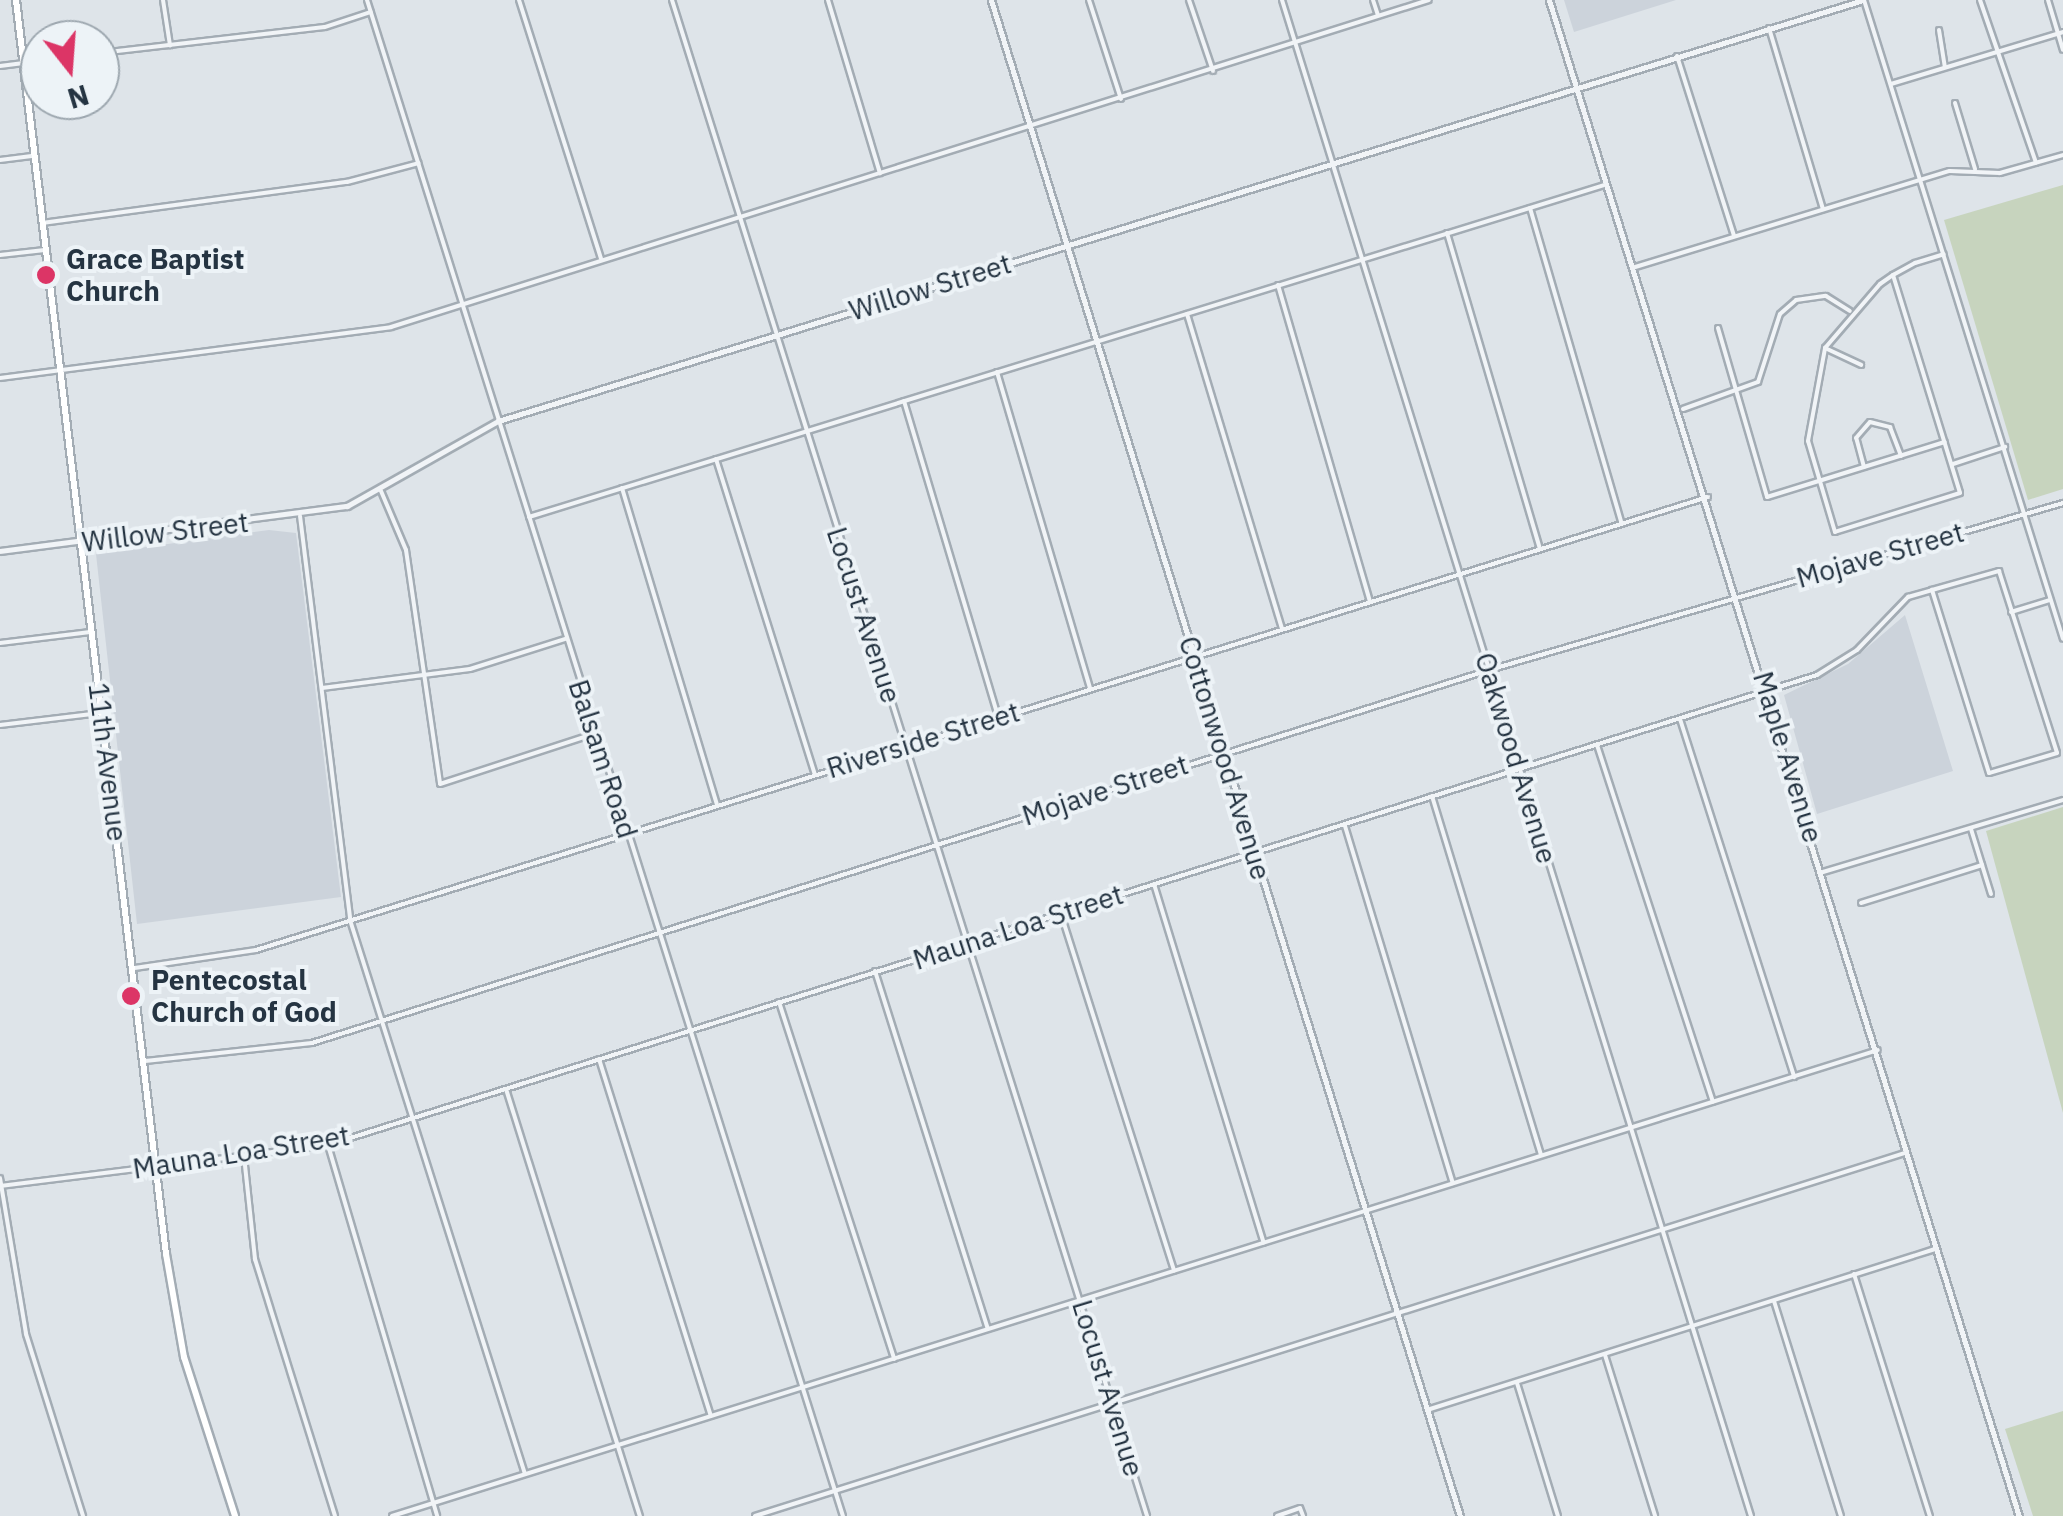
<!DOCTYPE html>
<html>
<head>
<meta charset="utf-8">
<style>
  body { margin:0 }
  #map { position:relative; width:2063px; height:1516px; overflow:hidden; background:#dee4e9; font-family:"IBM Plex Sans",sans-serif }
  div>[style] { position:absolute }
  .built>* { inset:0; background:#ccd3db }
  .green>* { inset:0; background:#c7d4be }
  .roads { filter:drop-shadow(2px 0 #a3acb4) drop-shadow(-2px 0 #a3acb4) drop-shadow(0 2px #a3acb4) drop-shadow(0 -2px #a3acb4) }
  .minor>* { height:4px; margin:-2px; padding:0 2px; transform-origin:2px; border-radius:2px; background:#f1f4f7 }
  .tertiary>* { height:5px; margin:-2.5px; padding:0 2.5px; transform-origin:2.5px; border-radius:2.5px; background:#f1f4f7 }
  .secondary>* { height:6px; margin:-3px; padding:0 3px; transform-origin:3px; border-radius:3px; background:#fff }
  .dots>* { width:28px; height:28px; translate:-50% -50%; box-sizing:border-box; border:5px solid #edf3f7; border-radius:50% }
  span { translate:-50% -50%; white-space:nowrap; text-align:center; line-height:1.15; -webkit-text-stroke:8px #edf3f7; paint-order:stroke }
  .poi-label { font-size:28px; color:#253442; font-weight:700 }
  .left { translate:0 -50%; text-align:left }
  .street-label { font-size:28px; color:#253442 }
  .north { position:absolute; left:20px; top:20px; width:100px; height:100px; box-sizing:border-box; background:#edf3f7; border:2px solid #9da7af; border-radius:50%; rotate:163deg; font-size:28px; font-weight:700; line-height:40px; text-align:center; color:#253442 }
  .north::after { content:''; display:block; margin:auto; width:35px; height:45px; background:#dc3566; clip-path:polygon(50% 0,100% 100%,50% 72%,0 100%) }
</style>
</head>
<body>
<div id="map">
  <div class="built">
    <div style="clip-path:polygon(1564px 0,1676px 0,1574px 32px)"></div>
    <div style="clip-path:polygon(269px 530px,296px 533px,341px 897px,137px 924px,96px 554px)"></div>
    <div style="clip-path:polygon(1905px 615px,1953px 771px,1817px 814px,1784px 695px,1848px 664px)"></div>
  </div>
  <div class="green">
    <div style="clip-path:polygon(2063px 185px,2063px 489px,2028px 500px,1944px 220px)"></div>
    <div style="clip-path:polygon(2063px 807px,2063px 1113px,1986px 831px)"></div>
    <div style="clip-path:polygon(2063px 1411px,2063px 1516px,2033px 1516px,2005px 1429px)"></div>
  </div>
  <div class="roads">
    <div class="minor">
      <div style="left:163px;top:0;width:46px;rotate:81.2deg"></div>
      <div style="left:367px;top:0;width:1589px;rotate:72.57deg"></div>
      <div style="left:519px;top:0;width:271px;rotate:72.4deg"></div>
      <div style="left:672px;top:0;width:1589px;rotate:72.6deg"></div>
      <div style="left:828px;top:0;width:181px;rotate:73.3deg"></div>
      <div style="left:1089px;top:0;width:104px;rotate:72.1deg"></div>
      <div style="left:1189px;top:0;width:75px;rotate:71.3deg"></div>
      <div style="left:1282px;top:0;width:1587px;rotate:72.81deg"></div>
      <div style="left:1373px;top:0;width:16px;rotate:72deg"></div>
      <div style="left:1864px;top:0;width:669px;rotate:72.7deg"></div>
      <div style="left:1980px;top:0;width:172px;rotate:71deg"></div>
      <div style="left:2048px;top:0;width:52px;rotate:73.3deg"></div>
      <div style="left:1769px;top:28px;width:189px;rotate:73.4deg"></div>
      <div style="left:1939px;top:30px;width:37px;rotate:81deg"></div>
      <div style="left:100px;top:53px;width:226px;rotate:-6.6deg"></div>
      <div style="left:325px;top:27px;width:48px;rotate:-18.1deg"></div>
      <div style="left:1677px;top:56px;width:189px;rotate:72.4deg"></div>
      <div style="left:0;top:66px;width:40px;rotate:-7.1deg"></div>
      <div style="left:1891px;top:84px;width:180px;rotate:-16.8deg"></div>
      <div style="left:1955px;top:103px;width:69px;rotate:73.1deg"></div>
      <div style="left:0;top:160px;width:34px;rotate:-7deg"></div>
      <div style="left:1530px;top:208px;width:329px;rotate:73.8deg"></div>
      <div style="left:42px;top:223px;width:308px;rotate:-7.7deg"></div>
      <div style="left:347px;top:182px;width:74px;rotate:-14.8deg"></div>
      <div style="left:1447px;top:233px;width:329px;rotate:73.6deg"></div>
      <div style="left:0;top:255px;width:45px;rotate:-6.3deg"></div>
      <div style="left:1632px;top:268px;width:332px;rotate:-17deg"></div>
      <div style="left:1950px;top:171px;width:50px;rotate:2.3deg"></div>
      <div style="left:2000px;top:173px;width:66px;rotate:-15.9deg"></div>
      <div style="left:1893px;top:275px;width:228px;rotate:72.9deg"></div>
      <div style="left:1960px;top:493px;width:131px;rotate:162.7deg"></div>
      <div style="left:1835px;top:532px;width:95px;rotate:-106.5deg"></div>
      <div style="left:1808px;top:441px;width:95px;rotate:-79.6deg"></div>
      <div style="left:1825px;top:348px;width:84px;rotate:-49.3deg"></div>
      <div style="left:1880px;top:284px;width:16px;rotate:-35deg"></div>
      <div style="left:1893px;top:275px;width:25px;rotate:-29deg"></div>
      <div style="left:1915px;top:263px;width:30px;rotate:-17deg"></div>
      <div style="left:1278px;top:285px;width:330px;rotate:73.8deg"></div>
      <div style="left:1187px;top:314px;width:329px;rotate:73.2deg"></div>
      <div style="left:1718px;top:328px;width:176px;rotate:73.8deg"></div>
      <div style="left:1767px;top:497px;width:186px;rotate:-17.2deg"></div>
      <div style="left:1825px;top:348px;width:40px;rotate:25deg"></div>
      <div style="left:997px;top:372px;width:329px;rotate:73.6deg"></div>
      <div style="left:0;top:378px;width:394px;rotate:-7.4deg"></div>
      <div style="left:391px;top:327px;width:1088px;rotate:-17.49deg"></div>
      <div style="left:904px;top:401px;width:330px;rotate:73.4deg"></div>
      <div style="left:1683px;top:409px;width:80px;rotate:-19.8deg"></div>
      <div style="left:1758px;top:382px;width:71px;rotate:-72.1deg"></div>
      <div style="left:1780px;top:314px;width:21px;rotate:-41deg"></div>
      <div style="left:1796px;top:300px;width:30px;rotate:-8deg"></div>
      <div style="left:1826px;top:296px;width:28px;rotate:32deg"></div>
      <div style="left:716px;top:459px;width:330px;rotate:72.6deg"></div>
      <div style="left:1953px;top:464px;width:55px;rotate:-18.1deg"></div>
      <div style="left:1864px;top:467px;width:30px;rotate:-105deg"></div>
      <div style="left:1856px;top:438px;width:21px;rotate:-49deg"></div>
      <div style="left:1870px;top:422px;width:21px;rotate:14deg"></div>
      <div style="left:1890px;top:427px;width:31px;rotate:69deg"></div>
      <div style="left:622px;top:488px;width:330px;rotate:73.3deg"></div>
      <div style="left:381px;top:491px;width:64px;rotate:67deg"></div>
      <div style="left:406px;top:550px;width:236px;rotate:81.7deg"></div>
      <div style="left:440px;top:784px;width:164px;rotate:-18.1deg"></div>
      <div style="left:300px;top:516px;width:407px;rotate:82.9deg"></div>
      <div style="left:350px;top:920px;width:581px;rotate:72.47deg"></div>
      <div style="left:529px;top:517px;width:1125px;rotate:-17.16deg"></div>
      <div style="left:2011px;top:612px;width:41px;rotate:-17.1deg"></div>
      <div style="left:0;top:643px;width:91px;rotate:-7deg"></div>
      <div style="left:322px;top:688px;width:149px;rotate:-7.3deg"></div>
      <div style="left:470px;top:669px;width:100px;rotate:-17.5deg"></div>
      <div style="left:1680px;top:719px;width:376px;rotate:72.3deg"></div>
      <div style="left:0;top:725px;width:101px;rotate:-6.8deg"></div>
      <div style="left:1597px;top:745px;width:375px;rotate:72deg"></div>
      <div style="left:1432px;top:796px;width:375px;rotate:73.1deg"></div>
      <div style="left:1345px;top:826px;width:373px;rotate:73.2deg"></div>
      <div style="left:1971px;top:829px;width:68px;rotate:72.9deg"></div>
      <div style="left:1823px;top:872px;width:251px;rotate:-16.7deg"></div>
      <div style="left:1154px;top:884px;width:375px;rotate:73deg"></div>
      <div style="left:1861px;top:903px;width:127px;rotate:-17.4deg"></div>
      <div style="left:1061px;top:914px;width:374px;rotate:72.4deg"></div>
      <div style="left:135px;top:968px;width:122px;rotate:-8.5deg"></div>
      <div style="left:256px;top:950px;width:1521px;rotate:-17.33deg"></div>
      <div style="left:875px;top:971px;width:375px;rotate:72.5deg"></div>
      <div style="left:779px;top:1002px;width:375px;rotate:72.1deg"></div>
      <div style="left:599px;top:1059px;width:374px;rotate:72.6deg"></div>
      <div style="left:145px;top:1061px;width:168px;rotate:-6.2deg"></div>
      <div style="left:312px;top:1043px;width:1235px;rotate:-17.58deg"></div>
      <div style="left:1489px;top:670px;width:598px;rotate:-16.22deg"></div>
      <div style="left:506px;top:1089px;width:448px;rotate:72.6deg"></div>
      <div style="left:328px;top:1145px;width:387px;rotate:73.6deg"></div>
      <div style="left:244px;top:1156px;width:104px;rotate:83.9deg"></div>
      <div style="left:255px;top:1259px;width:269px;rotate:72.7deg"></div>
      <div style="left:0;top:1178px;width:158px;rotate:80.5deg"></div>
      <div style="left:26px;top:1334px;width:191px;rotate:72.6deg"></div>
      <div style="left:0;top:1186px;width:331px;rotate:-7.1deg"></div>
      <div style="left:328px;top:1145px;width:1561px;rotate:-17.52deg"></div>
      <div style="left:1817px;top:675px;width:47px;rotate:-32deg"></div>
      <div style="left:1857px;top:650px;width:74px;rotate:-46.1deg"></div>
      <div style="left:1908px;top:597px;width:25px;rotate:-16deg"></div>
      <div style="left:1932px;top:590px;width:70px;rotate:-15.8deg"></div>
      <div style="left:1999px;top:571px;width:191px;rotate:72.3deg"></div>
      <div style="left:2057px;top:753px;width:71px;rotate:163.6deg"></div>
      <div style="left:1989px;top:773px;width:192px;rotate:-107.3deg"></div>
      <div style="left:1854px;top:1274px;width:254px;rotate:72.6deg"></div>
      <div style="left:1774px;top:1301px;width:225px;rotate:72.7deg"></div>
      <div style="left:1605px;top:1355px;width:169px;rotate:72.7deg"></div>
      <div style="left:1517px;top:1383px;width:139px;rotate:72.9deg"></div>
      <div style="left:1427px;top:1410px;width:533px;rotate:-17.58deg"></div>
      <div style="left:392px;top:1516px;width:1557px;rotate:-17.41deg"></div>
      <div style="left:755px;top:1516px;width:1206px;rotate:-17.52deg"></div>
      <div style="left:1277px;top:1516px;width:24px;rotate:-19deg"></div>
      <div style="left:1300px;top:1508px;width:9px;rotate:69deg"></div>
    </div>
    <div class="tertiary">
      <div style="left:991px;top:0;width:1587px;rotate:72.81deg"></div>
      <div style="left:1549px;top:0;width:1587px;rotate:72.78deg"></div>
      <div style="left:0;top:551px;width:350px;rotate:-7.4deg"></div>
      <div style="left:347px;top:506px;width:173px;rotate:-29.4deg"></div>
      <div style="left:498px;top:421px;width:1428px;rotate:-17.14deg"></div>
    </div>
    <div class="secondary">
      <div style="left:16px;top:0;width:1263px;rotate:83.18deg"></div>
      <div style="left:166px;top:1254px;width:105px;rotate:80.1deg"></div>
      <div style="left:184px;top:1357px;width:167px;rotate:72.2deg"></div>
    </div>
  </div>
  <div class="dots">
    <div style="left:46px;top:275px;background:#dc3566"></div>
    <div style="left:131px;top:996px;background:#dc3566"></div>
  </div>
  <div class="poi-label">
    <span class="left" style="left:66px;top:275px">Grace Baptist<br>Church</span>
    <span class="left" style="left:151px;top:996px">Pentecostal<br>Church of God</span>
  </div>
  <div class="street-label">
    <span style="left:930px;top:287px;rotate:-17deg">Willow Street</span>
    <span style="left:165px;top:532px;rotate:-7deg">Willow Street</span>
    <span style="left:1880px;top:555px;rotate:-16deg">Mojave Street</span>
    <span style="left:864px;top:615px;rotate:72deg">Locust Avenue</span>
    <span style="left:923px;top:740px;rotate:-17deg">Riverside Street</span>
    <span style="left:1788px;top:757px;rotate:73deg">Maple Avenue</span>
    <span style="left:1225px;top:758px;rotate:73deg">Cottonwood Avenue</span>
    <span style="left:1516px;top:758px;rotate:73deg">Oakwood Avenue</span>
    <span style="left:603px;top:759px;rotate:72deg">Balsam Road</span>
    <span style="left:108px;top:762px;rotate:83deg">11th Avenue</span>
    <span style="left:1105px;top:790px;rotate:-18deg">Mojave Street</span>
    <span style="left:1018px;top:927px;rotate:-18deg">Mauna Loa Street</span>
    <span style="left:241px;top:1152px;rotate:-9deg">Mauna Loa Street</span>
    <span style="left:1108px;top:1388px;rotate:73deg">Locust Avenue</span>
  </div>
  <div class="north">N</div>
</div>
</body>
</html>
